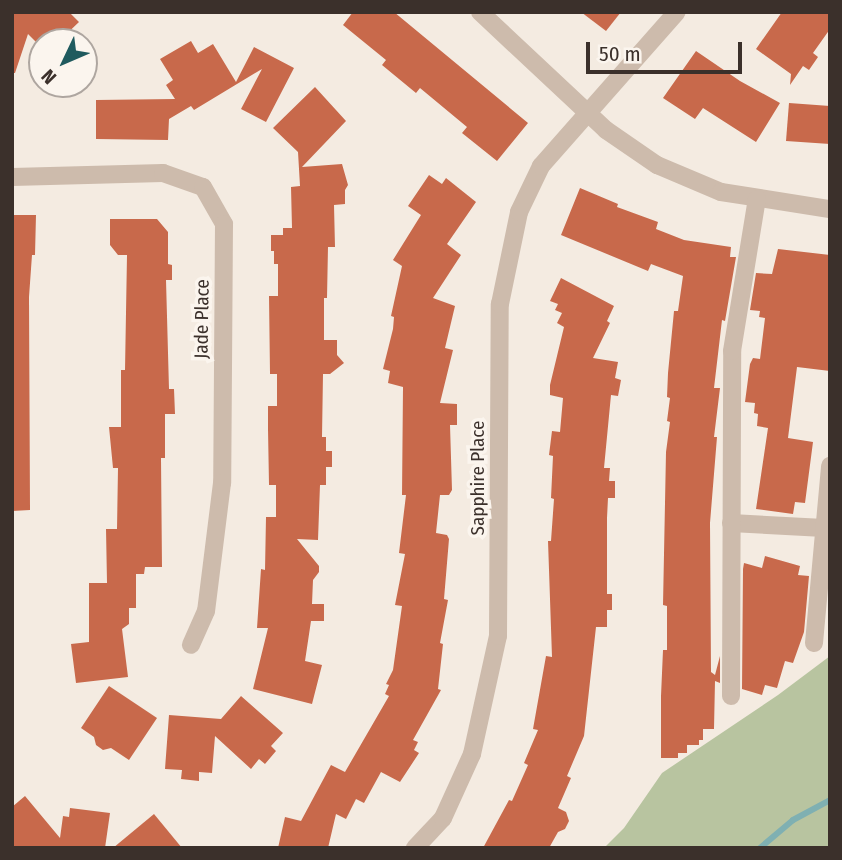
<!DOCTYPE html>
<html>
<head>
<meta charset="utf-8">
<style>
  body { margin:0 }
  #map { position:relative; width:842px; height:860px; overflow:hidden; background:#f4ebe1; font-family:"Fira Sans Condensed",sans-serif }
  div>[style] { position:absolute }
  .green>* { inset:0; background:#b8c4a0 }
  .stream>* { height:6px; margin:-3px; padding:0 3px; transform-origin:3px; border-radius:3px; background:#7fb0b2 }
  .building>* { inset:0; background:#c8694b }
  .minor>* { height:18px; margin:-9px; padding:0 9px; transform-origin:9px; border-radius:9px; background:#cdbbac }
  span { translate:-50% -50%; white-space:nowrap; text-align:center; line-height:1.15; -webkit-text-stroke:7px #fbf5ee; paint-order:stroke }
  .street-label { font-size:19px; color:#3b302b }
  .frame { position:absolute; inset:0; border:14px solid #3b302b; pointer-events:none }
  .north { position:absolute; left:28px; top:28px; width:70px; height:70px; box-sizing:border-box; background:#fbf5ee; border:2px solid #aea6a0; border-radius:50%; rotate:226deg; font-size:19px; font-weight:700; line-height:28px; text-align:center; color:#3b302b }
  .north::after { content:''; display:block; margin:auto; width:24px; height:32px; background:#1f5a5e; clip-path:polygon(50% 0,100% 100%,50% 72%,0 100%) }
  .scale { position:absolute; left:586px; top:42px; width:156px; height:32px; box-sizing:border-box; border:4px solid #3b302b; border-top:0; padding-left:9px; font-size:21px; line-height:24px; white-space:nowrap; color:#3b302b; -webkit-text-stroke:5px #fbf5ee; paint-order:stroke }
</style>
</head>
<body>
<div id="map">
  <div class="green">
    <div style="clip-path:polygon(830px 656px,830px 848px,604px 848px,624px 828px,662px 773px,778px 695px)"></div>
  </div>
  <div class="stream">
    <div style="left:760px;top:848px;width:43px;rotate:-40.3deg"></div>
    <div style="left:793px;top:820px;width:42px;rotate:-28.4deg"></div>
  </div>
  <div class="building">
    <div style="clip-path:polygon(12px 12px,69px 12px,79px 22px,58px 42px,36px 42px,28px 34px,15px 73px,12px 73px)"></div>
    <div style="clip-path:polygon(353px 12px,394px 12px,528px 123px,497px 161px,462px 133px,467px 127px,420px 88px,416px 93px,382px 65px,386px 60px,343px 25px)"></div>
    <div style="clip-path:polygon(581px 12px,621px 12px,606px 31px)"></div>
    <div style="clip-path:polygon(782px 12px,830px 12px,830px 29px,813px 53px,818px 57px,809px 70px,803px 66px,790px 85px,791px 74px,756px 49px)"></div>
    <div style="clip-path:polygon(191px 41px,198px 53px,213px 44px,236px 82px,254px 47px,294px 68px,266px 122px,241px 109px,262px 69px,194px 110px,191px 106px,169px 119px,168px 140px,96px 139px,96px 100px,175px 99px,166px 85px,173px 80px,160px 59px)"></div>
    <div style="clip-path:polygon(696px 51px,740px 81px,780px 103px,756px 142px,703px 108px,695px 119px,663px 98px)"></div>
    <div style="clip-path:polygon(315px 87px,346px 121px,302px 167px,342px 164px,348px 185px,345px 190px,345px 204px,334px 205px,335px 247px,328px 247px,327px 298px,324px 298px,324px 340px,337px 340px,337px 355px,344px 363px,330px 374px,323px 374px,322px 437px,326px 437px,326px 451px,332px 451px,332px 467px,326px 467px,326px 485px,320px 485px,318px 540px,297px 539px,319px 566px,319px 572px,313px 580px,312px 604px,324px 604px,324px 621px,311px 621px,305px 661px,322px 665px,312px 704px,253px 689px,268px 628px,257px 628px,261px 569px,265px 570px,266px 517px,276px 517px,276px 485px,269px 485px,268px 429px,268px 406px,277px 406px,277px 374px,270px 374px,269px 296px,278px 296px,278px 264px,274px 264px,274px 251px,271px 251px,271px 235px,283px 235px,283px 228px,292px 228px,291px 187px,300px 186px,298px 152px,273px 128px)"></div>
    <div style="clip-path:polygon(789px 103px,830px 106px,830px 144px,786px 141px)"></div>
    <div style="clip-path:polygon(429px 175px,442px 184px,446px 178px,476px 202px,447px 244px,461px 255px,433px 298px,455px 306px,445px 348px,453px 350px,440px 403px,457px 404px,457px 425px,450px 425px,452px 490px,449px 495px,440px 495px,436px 533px,447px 535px,449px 539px,444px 599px,448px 600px,440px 643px,443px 644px,438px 689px,441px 690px,413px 740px,418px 742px,414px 750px,419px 753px,400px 782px,381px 772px,364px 803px,356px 799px,346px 819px,336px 814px,328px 848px,278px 848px,285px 817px,301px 821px,331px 765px,345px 772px,389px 696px,385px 694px,389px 685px,386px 684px,393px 670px,402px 606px,395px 605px,405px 554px,399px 553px,406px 495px,402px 495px,403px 387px,388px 383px,390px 371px,383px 369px,393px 329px,394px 317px,391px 316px,402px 266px,393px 260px,421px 215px,408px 206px)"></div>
    <div style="clip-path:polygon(580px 188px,618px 204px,617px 207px,658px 222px,656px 229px,684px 240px,731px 247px,730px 257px,736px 257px,725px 321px,722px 320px,714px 388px,720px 388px,714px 437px,717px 437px,710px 523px,711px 672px,715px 675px,720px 656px,720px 683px,715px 681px,714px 729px,703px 729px,703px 740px,699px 740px,699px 745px,687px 745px,687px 753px,678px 753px,678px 758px,661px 758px,661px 696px,663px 650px,667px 650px,667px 606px,663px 605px,666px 452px,670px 422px,667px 421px,670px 398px,667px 397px,668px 373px,674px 311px,678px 311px,683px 276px,651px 264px,648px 271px,561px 235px)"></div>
    <div style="clip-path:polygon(12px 215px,36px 215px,35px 255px,32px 255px,29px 297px,30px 510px,12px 511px)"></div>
    <div style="clip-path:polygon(110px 219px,157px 219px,168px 232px,168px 264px,172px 265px,172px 280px,166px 280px,169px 389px,174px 389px,175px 414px,165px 414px,165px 458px,161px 458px,162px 567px,145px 567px,144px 574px,136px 574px,136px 608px,129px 608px,129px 624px,122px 629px,128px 677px,76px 683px,71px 644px,89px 642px,89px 583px,107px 583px,106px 529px,117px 529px,118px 468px,113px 468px,109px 427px,121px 427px,121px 370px,125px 370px,127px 255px,118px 255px,110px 245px)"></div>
    <div style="clip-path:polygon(778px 249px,830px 255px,830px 371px,797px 367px,788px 438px,813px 442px,805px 503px,795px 502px,793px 514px,756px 509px,768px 428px,757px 426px,758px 414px,754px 413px,755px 403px,745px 402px,750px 364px,753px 358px,760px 359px,765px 318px,759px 317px,760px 311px,750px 310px,756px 273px,772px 274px)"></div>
    <div style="clip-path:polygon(561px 278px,614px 306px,607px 321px,610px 323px,593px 358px,618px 362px,615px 378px,621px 380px,618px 396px,611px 395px,604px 468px,610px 468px,609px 481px,615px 481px,615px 498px,608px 498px,607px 518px,607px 594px,612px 594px,612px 610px,607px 610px,607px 627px,596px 627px,584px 736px,567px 776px,571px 778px,558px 808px,566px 812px,569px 821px,565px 829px,558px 832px,549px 848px,483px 848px,509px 800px,512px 801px,528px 765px,524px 763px,538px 730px,533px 729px,546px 656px,552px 657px,548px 541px,551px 541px,554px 499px,551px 498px,553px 456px,549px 455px,552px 431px,560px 432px,563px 398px,550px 395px,550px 385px,564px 327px,557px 323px,562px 313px,555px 310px,558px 304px,550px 301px)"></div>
    <div style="clip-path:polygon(765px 556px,800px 566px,798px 575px,809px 576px,804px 632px,793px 663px,785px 661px,777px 688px,765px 685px,762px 695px,742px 689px,743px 569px,744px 563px,762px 568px)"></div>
    <div style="clip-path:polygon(109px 686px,157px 718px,129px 760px,111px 748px,103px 750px,96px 745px,94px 737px,81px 728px)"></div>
    <div style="clip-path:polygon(241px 696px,283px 733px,271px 746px,276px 751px,265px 764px,259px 759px,251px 769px,215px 736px,212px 773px,199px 772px,199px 781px,181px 779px,182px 770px,165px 769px,169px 715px,221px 719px)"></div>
    <div style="clip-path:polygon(25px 796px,60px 838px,63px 816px,69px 817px,70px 808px,110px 813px,105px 848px,12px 848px,12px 807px)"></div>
    <div style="clip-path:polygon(154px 814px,182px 848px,113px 848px)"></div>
  </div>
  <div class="minor">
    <div style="left:480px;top:12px;width:173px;rotate:43.1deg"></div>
    <div style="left:606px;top:130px;width:62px;rotate:34.5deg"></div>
    <div style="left:657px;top:165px;width:69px;rotate:22.9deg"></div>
    <div style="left:721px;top:192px;width:110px;rotate:8.9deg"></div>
    <div style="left:12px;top:177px;width:151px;rotate:-1.5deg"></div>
    <div style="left:163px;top:173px;width:42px;rotate:19.3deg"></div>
    <div style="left:203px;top:187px;width:43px;rotate:60.4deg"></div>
    <div style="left:224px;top:224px;width:259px;rotate:90.4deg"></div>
    <div style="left:222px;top:483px;width:129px;rotate:97.1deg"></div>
    <div style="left:206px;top:611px;width:37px;rotate:114deg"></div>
    <div style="left:731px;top:523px;width:93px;rotate:3.1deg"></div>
    <div style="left:814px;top:643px;width:178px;rotate:-84.8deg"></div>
    <div style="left:731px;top:696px;width:345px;rotate:-89.8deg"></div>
    <div style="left:732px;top:351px;width:154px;rotate:-80.7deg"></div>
    <div style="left:415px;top:848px;width:41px;rotate:-47deg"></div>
    <div style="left:443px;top:818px;width:70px;rotate:-65.6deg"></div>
    <div style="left:472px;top:754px;width:121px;rotate:-77.6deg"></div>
    <div style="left:498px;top:636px;width:332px;rotate:-89.7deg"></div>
    <div style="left:500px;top:304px;width:94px;rotate:-78.3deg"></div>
    <div style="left:519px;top:212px;width:51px;rotate:-64.4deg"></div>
    <div style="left:541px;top:166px;width:205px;rotate:-48.6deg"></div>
  </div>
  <div class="street-label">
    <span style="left:202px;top:319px;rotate:-89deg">Jade Place</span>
    <span style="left:478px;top:478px;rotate:-90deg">Sapphire Place</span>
  </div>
  <div class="frame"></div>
  <div class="north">N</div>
  <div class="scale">50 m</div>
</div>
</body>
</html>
